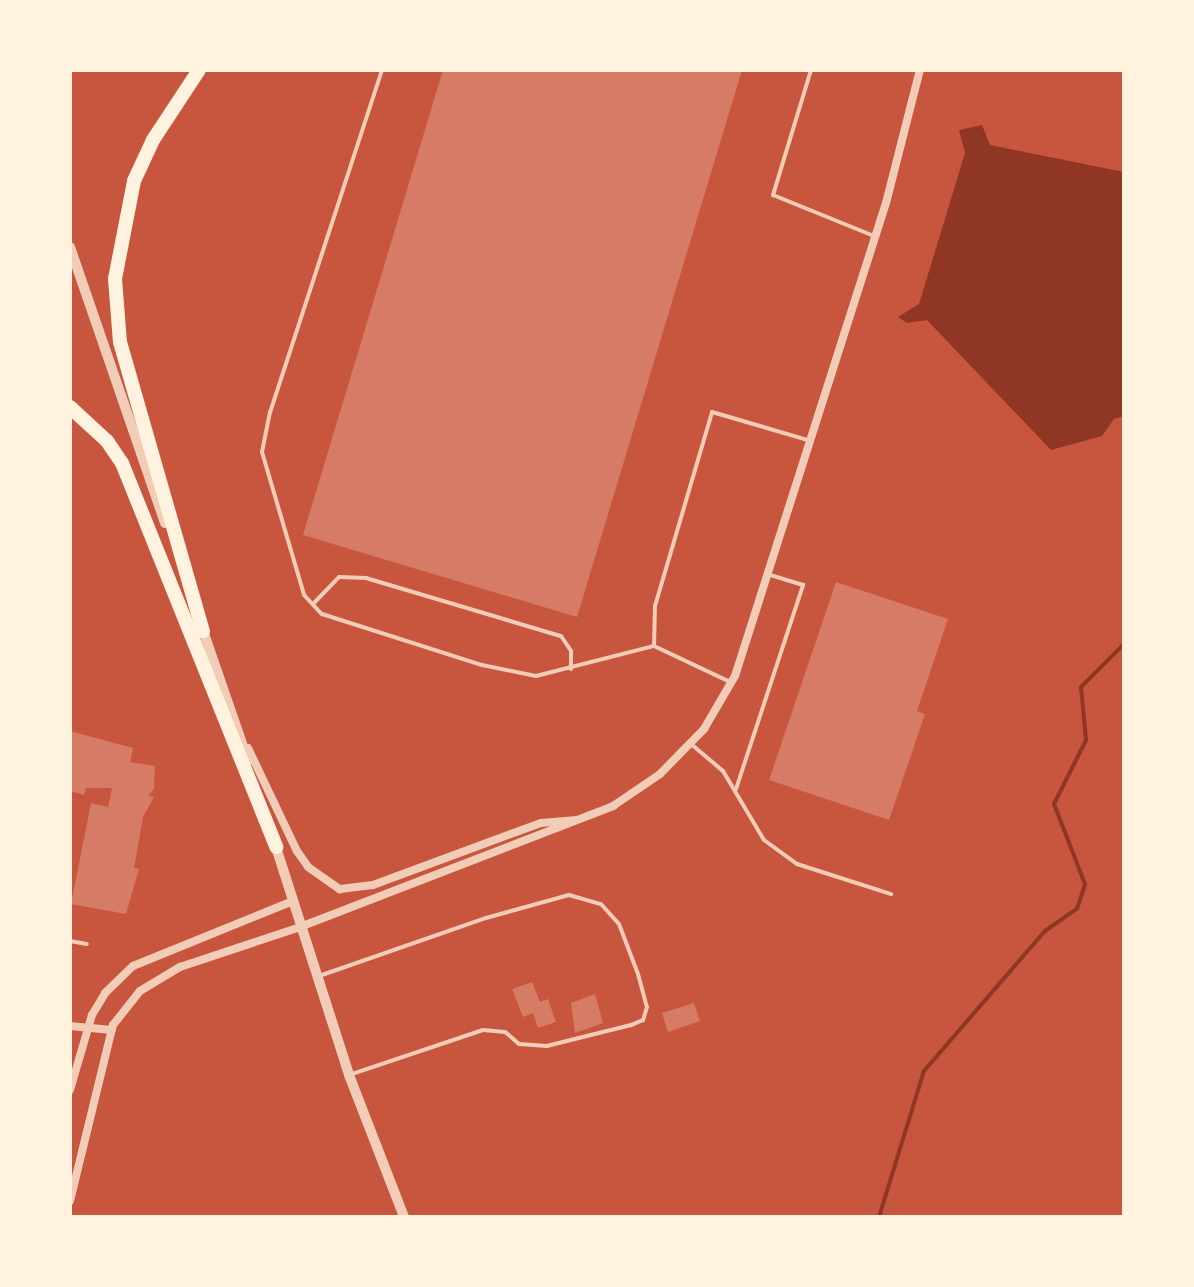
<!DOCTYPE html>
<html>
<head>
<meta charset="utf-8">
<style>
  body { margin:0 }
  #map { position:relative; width:1194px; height:1287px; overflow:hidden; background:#c8553d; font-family:"Work Sans",sans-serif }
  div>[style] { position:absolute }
  .water>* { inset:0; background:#8f3625 }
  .stream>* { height:4px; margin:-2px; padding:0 2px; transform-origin:2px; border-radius:2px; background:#8f3625 }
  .building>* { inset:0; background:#d67c66 }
  .service>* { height:4px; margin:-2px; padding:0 2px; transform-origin:2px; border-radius:2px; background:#f1ccb7 }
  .minor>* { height:8px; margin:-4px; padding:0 4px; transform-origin:4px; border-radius:4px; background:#f1ccb7 }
  .tertiary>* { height:10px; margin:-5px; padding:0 5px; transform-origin:5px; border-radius:5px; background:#f1ccb7 }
  .motorway>* { height:14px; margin:-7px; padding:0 7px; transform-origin:7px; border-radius:7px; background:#fff3e0 }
  span { translate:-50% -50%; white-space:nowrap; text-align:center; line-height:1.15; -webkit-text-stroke:6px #fff3e0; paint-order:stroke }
  .frame { position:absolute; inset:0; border:72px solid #fff3e0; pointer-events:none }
</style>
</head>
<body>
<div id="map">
  <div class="water">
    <div style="clip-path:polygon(982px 125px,990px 145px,1124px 172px,1124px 416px,1114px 419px,1102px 436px,1051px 450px,927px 320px,907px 323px,898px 317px,919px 304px,965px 153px,959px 130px)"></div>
  </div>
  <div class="stream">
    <div style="left:879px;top:1217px;width:153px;rotate:-72.9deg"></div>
    <div style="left:924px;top:1071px;width:185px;rotate:-49.2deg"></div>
    <div style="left:1045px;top:931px;width:39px;rotate:-35deg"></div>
    <div style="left:1077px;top:909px;width:26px;rotate:-72deg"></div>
    <div style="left:1085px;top:884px;width:86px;rotate:-111.2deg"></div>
    <div style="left:1054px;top:804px;width:72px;rotate:-63.4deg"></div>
    <div style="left:1086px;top:740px;width:53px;rotate:-95.4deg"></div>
    <div style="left:1081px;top:687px;width:61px;rotate:-45deg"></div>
  </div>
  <div class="building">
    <div style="clip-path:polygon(443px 70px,742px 70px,577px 617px,303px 535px)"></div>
    <div style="clip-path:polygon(836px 582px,948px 619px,917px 711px,925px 714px,889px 820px,769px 780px)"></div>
    <div style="clip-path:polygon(70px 731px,133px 748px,130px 762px,155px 766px,154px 789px,148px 796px,154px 797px,143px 817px,134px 868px,139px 869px,126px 914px,71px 904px,91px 803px,108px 807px,112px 788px,86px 788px,84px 795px,70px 791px)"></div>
    <div style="clip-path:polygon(532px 982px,540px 1002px,548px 999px,556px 1022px,538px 1028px,533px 1013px,523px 1017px,512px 989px)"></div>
    <div style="clip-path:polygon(595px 994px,603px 1023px,575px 1033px,571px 1003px)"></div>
    <div style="clip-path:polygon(694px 1003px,700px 1021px,668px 1032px,662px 1013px)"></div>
  </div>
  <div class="service">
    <div style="left:382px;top:70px;width:360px;rotate:108.1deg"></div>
    <div style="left:270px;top:412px;width:41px;rotate:101.3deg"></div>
    <div style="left:262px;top:452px;width:149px;rotate:73.6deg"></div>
    <div style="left:304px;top:595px;width:26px;rotate:47deg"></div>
    <div style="left:322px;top:614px;width:168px;rotate:17.7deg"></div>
    <div style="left:482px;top:665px;width:55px;rotate:11.5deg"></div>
    <div style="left:536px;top:676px;width:122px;rotate:-14.3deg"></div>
    <div style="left:654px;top:646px;width:84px;rotate:25.3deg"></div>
    <div style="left:811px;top:70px;width:131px;rotate:106.9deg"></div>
    <div style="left:773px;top:195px;width:109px;rotate:22.1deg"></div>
    <div style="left:313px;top:604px;width:37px;rotate:-46deg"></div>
    <div style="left:339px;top:577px;width:27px;rotate:2deg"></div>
    <div style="left:366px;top:578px;width:203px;rotate:16.6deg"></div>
    <div style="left:561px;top:636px;width:18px;rotate:56deg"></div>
    <div style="left:571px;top:651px;width:18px;rotate:90deg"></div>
    <div style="left:654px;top:646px;width:40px;rotate:-88.6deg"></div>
    <div style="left:655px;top:606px;width:202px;rotate:-73.6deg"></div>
    <div style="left:712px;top:412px;width:100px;rotate:16.3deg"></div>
    <div style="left:691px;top:744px;width:42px;rotate:40.2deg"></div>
    <div style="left:723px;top:771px;width:80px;rotate:59.3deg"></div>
    <div style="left:764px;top:840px;width:41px;rotate:36deg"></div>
    <div style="left:797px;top:864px;width:99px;rotate:17.7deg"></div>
    <div style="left:736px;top:789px;width:215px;rotate:-71.8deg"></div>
    <div style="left:803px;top:585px;width:38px;rotate:-163deg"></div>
    <div style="left:70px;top:941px;width:17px;rotate:10deg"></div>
    <div style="left:319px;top:976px;width:177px;rotate:-19.2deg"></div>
    <div style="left:486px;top:918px;width:86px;rotate:-15.5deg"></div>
    <div style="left:569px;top:895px;width:33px;rotate:16deg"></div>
    <div style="left:601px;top:904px;width:27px;rotate:48deg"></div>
    <div style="left:619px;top:924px;width:53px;rotate:69.2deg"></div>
    <div style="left:638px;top:974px;width:34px;rotate:75deg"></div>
    <div style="left:647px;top:1007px;width:14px;rotate:107deg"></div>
    <div style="left:643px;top:1020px;width:13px;rotate:157deg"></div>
    <div style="left:631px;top:1025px;width:87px;rotate:166deg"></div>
    <div style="left:547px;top:1046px;width:28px;rotate:-176deg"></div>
    <div style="left:519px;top:1044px;width:18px;rotate:-139deg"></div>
    <div style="left:505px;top:1032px;width:22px;rotate:-175deg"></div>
    <div style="left:483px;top:1030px;width:141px;rotate:161.4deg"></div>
  </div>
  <div class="minor">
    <div style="left:248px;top:748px;width:114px;rotate:64.6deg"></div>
    <div style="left:297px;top:851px;width:19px;rotate:55deg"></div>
    <div style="left:308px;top:867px;width:39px;rotate:35deg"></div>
    <div style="left:340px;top:889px;width:33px;rotate:-7deg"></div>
    <div style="left:373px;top:885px;width:179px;rotate:-20.3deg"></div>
    <div style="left:541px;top:823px;width:33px;rotate:-5deg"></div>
    <div style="left:70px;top:1026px;width:42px;rotate:5.4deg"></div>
    <div style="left:70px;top:1090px;width:78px;rotate:-73.7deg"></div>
    <div style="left:92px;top:1015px;width:26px;rotate:-59deg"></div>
    <div style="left:105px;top:993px;width:39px;rotate:-44deg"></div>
    <div style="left:133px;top:966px;width:170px;rotate:-22.1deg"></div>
    <div style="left:70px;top:1201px;width:181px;rotate:-76.3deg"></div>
    <div style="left:113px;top:1025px;width:43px;rotate:-51.5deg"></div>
    <div style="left:140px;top:991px;width:47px;rotate:-31deg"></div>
    <div style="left:180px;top:967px;width:126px;rotate:-18.4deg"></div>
    <div style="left:300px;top:927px;width:336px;rotate:-21.1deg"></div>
    <div style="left:613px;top:806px;width:57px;rotate:-34.2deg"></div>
    <div style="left:660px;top:774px;width:63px;rotate:-45.6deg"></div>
    <div style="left:704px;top:729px;width:61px;rotate:-59.7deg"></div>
    <div style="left:735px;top:676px;width:497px;rotate:-72.3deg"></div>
    <div style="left:886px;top:203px;width:137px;rotate:-75.7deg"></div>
  </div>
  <div class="tertiary">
    <div style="left:70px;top:247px;width:292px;rotate:71deg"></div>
    <div style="left:201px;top:625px;width:144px;rotate:70.9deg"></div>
    <div style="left:274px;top:841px;width:246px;rotate:72.2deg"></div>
    <div style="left:349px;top:1075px;width:152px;rotate:68.8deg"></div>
  </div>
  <div class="motorway">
    <div style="left:199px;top:70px;width:84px;rotate:123.3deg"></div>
    <div style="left:153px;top:140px;width:45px;rotate:114.9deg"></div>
    <div style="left:134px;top:181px;width:100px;rotate:101deg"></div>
    <div style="left:115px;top:279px;width:63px;rotate:85.5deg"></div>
    <div style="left:120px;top:342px;width:301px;rotate:74deg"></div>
    <div style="left:70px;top:407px;width:50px;rotate:42.6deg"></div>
    <div style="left:107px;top:441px;width:27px;rotate:56deg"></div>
    <div style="left:122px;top:463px;width:414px;rotate:68.1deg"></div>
  </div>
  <div class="frame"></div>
</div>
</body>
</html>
